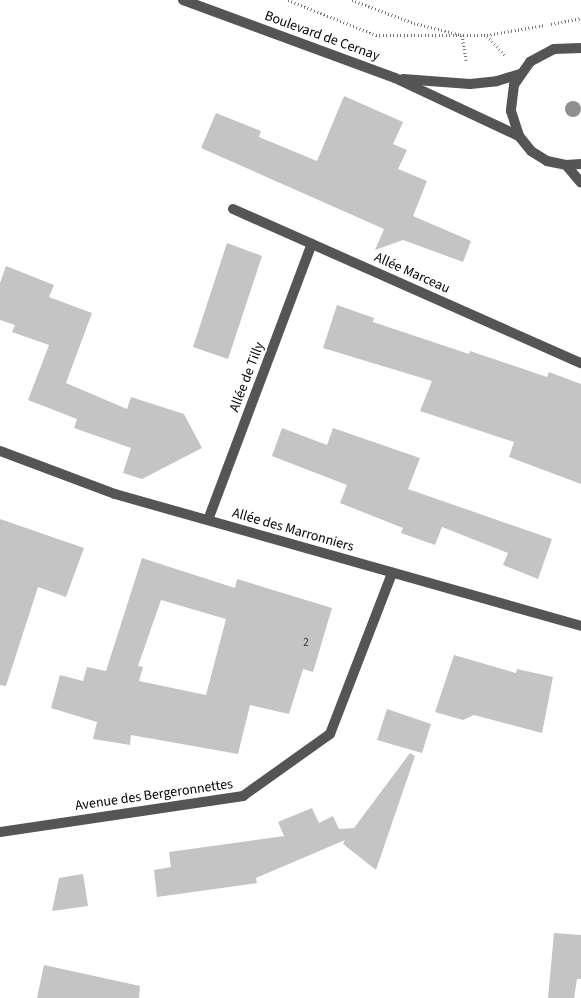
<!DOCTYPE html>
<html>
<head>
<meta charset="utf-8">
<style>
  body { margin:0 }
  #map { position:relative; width:581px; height:998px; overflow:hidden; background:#fff; font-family:"Source Sans 3",sans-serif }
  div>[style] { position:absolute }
  .building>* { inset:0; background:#c4c4c4 }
  .path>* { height:3px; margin-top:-1.5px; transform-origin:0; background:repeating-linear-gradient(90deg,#777 0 1px,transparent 0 3.5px) }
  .minor>* { height:10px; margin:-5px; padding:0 5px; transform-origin:5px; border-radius:5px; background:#555 }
  .tertiary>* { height:10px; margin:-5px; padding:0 5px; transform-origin:5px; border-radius:5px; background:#555 }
  .trees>* { width:16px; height:16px; margin:-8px; border-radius:50%; background:#8f8f8f }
  span { translate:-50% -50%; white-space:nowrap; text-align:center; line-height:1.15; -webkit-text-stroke:4px #fff; paint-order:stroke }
  .number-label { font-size:11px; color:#313131 }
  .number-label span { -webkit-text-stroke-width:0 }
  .street-label { font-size:14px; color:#000 }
</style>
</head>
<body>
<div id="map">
  <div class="building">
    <div style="clip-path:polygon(344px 96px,403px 122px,393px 144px,407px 150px,398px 169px,427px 181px,413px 216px,471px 241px,463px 262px,403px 240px,375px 250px,384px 229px,201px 148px,216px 113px,261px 131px,259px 137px,317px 161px)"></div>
    <div style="clip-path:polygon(227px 243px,262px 256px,228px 359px,193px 347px)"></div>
    <div style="clip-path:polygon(6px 266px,54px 285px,49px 297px,92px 313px,66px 383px,127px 409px,131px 397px,184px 414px,202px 448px,142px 479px,123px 473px,131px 448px,74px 428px,77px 419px,28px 400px,49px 345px,12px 332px,15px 325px,0 320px,0 283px)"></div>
    <div style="clip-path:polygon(337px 305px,374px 318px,373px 322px,469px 354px,470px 351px,547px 377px,549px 372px,581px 384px,581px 484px,509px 457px,514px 442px,420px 411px,432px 381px,323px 348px)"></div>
    <div style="clip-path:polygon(282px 428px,327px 445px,333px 428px,420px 458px,408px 489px,552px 539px,538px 579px,503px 565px,508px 553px,442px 527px,435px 545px,401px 533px,403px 528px,340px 503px,347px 485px,272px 456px)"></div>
    <div style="clip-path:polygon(0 519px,84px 548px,66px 597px,38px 587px,6px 686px,0 685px)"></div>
    <div style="clip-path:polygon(evenodd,142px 558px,235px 588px,237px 579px,332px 608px,313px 672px,303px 669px,289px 714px,250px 705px,238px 754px,131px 735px,130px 745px,93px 739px,97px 722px,51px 708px,60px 675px,83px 681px,87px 667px,106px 671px,142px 558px,161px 600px,226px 619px,206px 695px,139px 681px,143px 667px,138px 666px,161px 600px)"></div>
    <div style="clip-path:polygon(454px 655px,516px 673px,517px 669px,553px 677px,542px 733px,474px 715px,463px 720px,435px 712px)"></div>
    <div style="clip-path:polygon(387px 709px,431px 724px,422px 753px,377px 740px)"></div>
    <div style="clip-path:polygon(410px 753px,415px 756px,376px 870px,343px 844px,345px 840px,256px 878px,257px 883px,157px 897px,154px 870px,171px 867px,169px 852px,284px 836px,278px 822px,312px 808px,319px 823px,333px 816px,339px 829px,354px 828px)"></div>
    <div style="clip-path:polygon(83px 874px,88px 906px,52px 911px,59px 878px)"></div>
    <div style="clip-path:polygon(554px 933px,581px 935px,581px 979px,577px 979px,574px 998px,548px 998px)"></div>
    <div style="clip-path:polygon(44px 965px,140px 986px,139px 998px,37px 998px)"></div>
  </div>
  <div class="path">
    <div style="left:288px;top:0;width:95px;rotate:21.7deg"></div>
    <div style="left:376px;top:35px;width:111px"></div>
    <div style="left:487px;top:35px;width:59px;rotate:-9.8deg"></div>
    <div style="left:352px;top:0;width:66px;rotate:20.4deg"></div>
    <div style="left:414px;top:23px;width:49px;rotate:14deg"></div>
    <div style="left:462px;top:35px;width:26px;rotate:81deg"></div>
    <div style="left:551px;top:24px;width:31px;rotate:-11deg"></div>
    <div style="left:487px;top:36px;width:26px;rotate:47deg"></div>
  </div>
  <div class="minor">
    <div style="left:233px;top:209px;width:381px;rotate:23.9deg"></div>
    <div style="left:0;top:451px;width:123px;rotate:20.5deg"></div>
    <div style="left:115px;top:494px;width:484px;rotate:15.8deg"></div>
    <div style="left:208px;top:520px;width:295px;rotate:-69.4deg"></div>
    <div style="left:0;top:832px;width:246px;rotate:-8.4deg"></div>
    <div style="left:243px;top:796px;width:107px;rotate:-35.5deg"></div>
    <div style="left:330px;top:734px;width:173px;rotate:-68.9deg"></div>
  </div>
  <div class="tertiary">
    <div style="left:183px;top:0;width:226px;rotate:20.2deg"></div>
    <div style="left:395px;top:78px;width:137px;rotate:25.1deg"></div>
    <div style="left:581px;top:48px;width:27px;rotate:178deg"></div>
    <div style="left:554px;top:49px;width:27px;rotate:152deg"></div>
    <div style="left:530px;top:62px;width:28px;rotate:125deg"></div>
    <div style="left:514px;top:85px;width:26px;rotate:97deg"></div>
    <div style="left:511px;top:111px;width:26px;rotate:72deg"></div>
    <div style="left:519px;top:136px;width:19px;rotate:51deg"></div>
    <div style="left:531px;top:151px;width:19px;rotate:32deg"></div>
    <div style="left:547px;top:161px;width:19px;rotate:12deg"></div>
    <div style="left:566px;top:165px;width:15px;rotate:-4deg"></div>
    <div style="left:403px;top:79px;width:67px;rotate:4.3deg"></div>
    <div style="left:470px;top:84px;width:27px;rotate:-6deg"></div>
    <div style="left:497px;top:81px;width:24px;rotate:-17deg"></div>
    <div style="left:566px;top:165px;width:23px;rotate:50deg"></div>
  </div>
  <div class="trees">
    <div style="left:573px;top:109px"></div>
  </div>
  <div class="number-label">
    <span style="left:306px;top:643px">2</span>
  </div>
  <div class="street-label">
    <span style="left:322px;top:36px;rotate:20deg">Boulevard de Cernay</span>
    <span style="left:412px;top:273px;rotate:24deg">Allée Marceau</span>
    <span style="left:247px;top:377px;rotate:-69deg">Allée de Tilly</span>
    <span style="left:293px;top:530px;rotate:16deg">Allée des Marronniers</span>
    <span style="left:154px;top:795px;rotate:-8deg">Avenue des Bergeronnettes</span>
  </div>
</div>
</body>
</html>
